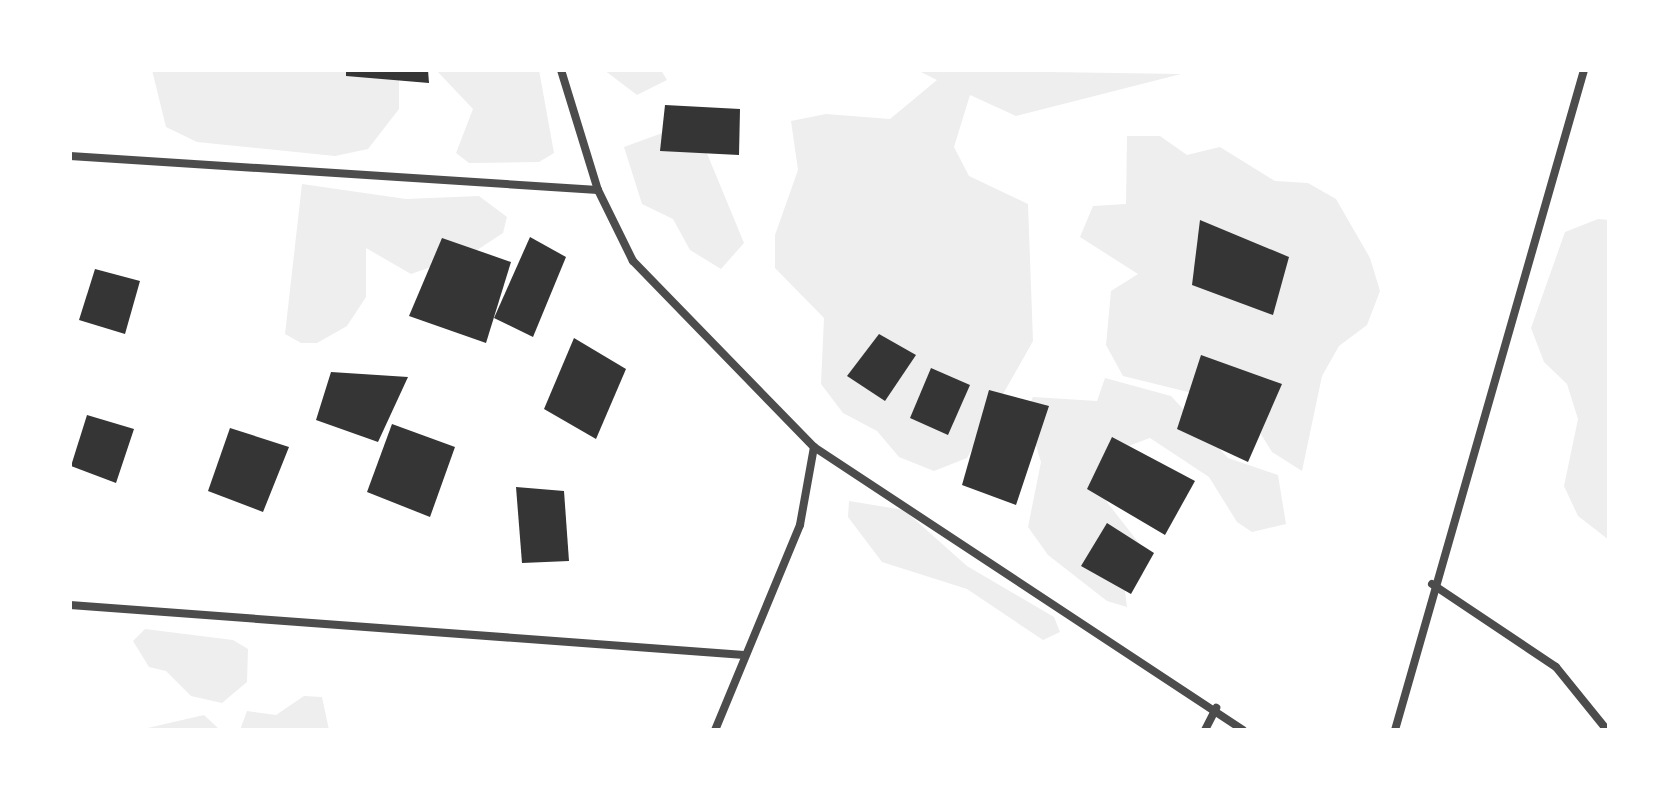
<!DOCTYPE html>
<html>
<head>
<meta charset="utf-8">
<style>
  body { margin:0 }
  #map { position:relative; width:1679px; height:800px; overflow:hidden; background:#fff; font-family:"PT Sans",sans-serif }
  div>[style] { position:absolute }
  .green>* { inset:0; background:#eee }
  .building>* { inset:0; background:#353535 }
  .minor>* { height:8px; margin:-4px; padding:0 4px; transform-origin:4px; border-radius:4px; background:#4c4c4c }
  span { translate:-50% -50%; white-space:nowrap; text-align:center; line-height:1.15; -webkit-text-stroke:7px #fff; paint-order:stroke }
  .frame { position:absolute; inset:0; border:72px solid #fff; pointer-events:none }
</style>
</head>
<body>
<div id="map">
  <div class="green">
    <div style="clip-path:polygon(152px 70px,399px 70px,399px 109px,368px 149px,335px 156px,197px 142px,166px 127px)"></div>
    <div style="clip-path:polygon(436px 70px,539px 70px,554px 153px,539px 162px,469px 163px,456px 153px,473px 109px)"></div>
    <div style="clip-path:polygon(604px 70px,661px 70px,667px 80px,637px 95px)"></div>
    <div style="clip-path:polygon(917px 70px,1181px 74px,1016px 116px,970px 95px,954px 147px,969px 176px,1028px 204px,1033px 341px,967px 458px,934px 471px,899px 457px,877px 431px,843px 413px,821px 384px,824px 318px,775px 268px,775px 235px,798px 170px,791px 121px,826px 114px,890px 119px,937px 80px)"></div>
    <div style="clip-path:polygon(687px 124px,706px 151px,744px 243px,721px 269px,690px 250px,673px 219px,642px 204px,624px 147px)"></div>
    <div style="clip-path:polygon(1127px 136px,1160px 136px,1187px 155px,1220px 147px,1275px 181px,1308px 183px,1336px 199px,1370px 258px,1380px 291px,1367px 325px,1339px 346px,1322px 376px,1302px 471px,1272px 452px,1254px 423px,1192px 393px,1123px 376px,1106px 345px,1111px 291px,1138px 274px,1080px 237px,1093px 206px,1126px 204px)"></div>
    <div style="clip-path:polygon(302px 184px,406px 199px,479px 196px,507px 217px,503px 233px,474px 252px,411px 274px,366px 248px,366px 297px,347px 326px,317px 343px,301px 343px,285px 334px)"></div>
    <div style="clip-path:polygon(1598px 219px,1609px 220px,1609px 540px,1578px 516px,1564px 486px,1578px 419px,1567px 384px,1544px 362px,1531px 328px,1565px 232px)"></div>
    <div style="clip-path:polygon(1105px 378px,1171px 396px,1228px 458px,1278px 475px,1286px 524px,1252px 532px,1237px 522px,1209px 477px,1150px 438px,1117px 450px,1103px 497px,1142px 547px,1125px 591px,1127px 607px,1107px 601px,1048px 555px,1028px 527px,1041px 462px,1026px 412px,1033px 397px,1097px 401px)"></div>
    <div style="clip-path:polygon(849px 501px,904px 510px,967px 566px,1054px 617px,1060px 632px,1043px 640px,967px 589px,882px 562px,848px 517px)"></div>
    <div style="clip-path:polygon(145px 629px,233px 640px,248px 649px,247px 682px,222px 703px,191px 696px,166px 671px,149px 667px,133px 641px)"></div>
    <div style="clip-path:polygon(304px 696px,322px 697px,329px 730px,240px 730px,247px 711px,276px 715px)"></div>
    <div style="clip-path:polygon(204px 715px,220px 730px,139px 730px)"></div>
  </div>
  <div class="building">
    <div style="clip-path:polygon(346px 70px,428px 70px,429px 83px,346px 76px)"></div>
    <div style="clip-path:polygon(665px 105px,740px 109px,739px 155px,660px 151px)"></div>
    <div style="clip-path:polygon(1200px 220px,1289px 257px,1273px 315px,1192px 285px)"></div>
    <div style="clip-path:polygon(530px 237px,566px 257px,533px 337px,494px 318px)"></div>
    <div style="clip-path:polygon(442px 238px,511px 262px,486px 343px,409px 316px)"></div>
    <div style="clip-path:polygon(95px 269px,140px 281px,125px 334px,79px 320px)"></div>
    <div style="clip-path:polygon(879px 334px,916px 355px,885px 401px,847px 376px)"></div>
    <div style="clip-path:polygon(574px 338px,626px 369px,596px 439px,544px 409px)"></div>
    <div style="clip-path:polygon(1201px 355px,1282px 384px,1248px 462px,1177px 429px)"></div>
    <div style="clip-path:polygon(931px 368px,970px 385px,948px 435px,910px 418px)"></div>
    <div style="clip-path:polygon(331px 372px,408px 377px,378px 442px,316px 420px)"></div>
    <div style="clip-path:polygon(989px 390px,1049px 406px,1016px 505px,962px 485px)"></div>
    <div style="clip-path:polygon(87px 415px,134px 429px,116px 483px,71px 466px)"></div>
    <div style="clip-path:polygon(392px 424px,455px 447px,430px 517px,367px 492px)"></div>
    <div style="clip-path:polygon(230px 428px,289px 447px,263px 512px,208px 491px)"></div>
    <div style="clip-path:polygon(1112px 437px,1195px 481px,1165px 535px,1087px 489px)"></div>
    <div style="clip-path:polygon(516px 487px,564px 491px,569px 561px,522px 563px)"></div>
    <div style="clip-path:polygon(1107px 523px,1154px 553px,1131px 594px,1081px 566px)"></div>
  </div>
  <div class="minor">
    <div style="left:561px;top:70px;width:126px;rotate:72.9deg"></div>
    <div style="left:598px;top:190px;width:79px;rotate:63.8deg"></div>
    <div style="left:633px;top:261px;width:260px;rotate:45.8deg"></div>
    <div style="left:814px;top:447px;width:79px;rotate:100.2deg"></div>
    <div style="left:800px;top:525px;width:222px;rotate:112.5deg"></div>
    <div style="left:70px;top:156px;width:529px;rotate:3.68deg"></div>
    <div style="left:814px;top:447px;width:514px;rotate:33.41deg"></div>
    <div style="left:1432px;top:584px;width:149px;rotate:33.8deg"></div>
    <div style="left:1556px;top:667px;width:81px;rotate:51deg"></div>
    <div style="left:70px;top:605px;width:676px;rotate:4.24deg"></div>
    <div style="left:1205px;top:730px;width:25px;rotate:-63deg"></div>
    <div style="left:1395px;top:730px;width:687px;rotate:-74.02deg"></div>
  </div>
  <div class="frame"></div>
</div>
</body>
</html>
